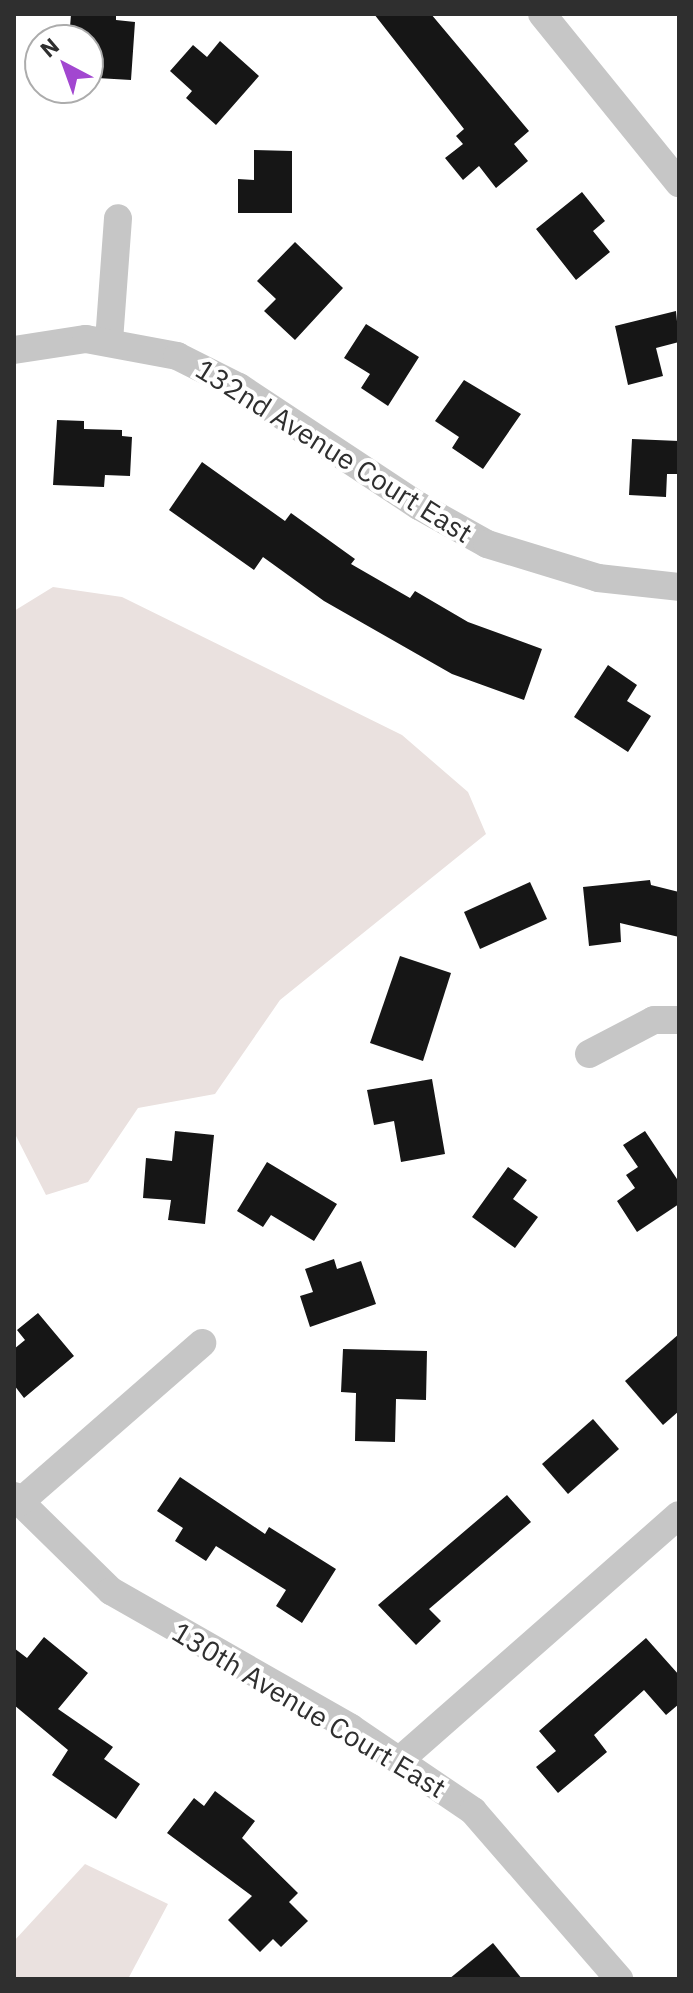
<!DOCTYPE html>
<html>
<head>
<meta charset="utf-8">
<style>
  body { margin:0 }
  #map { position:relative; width:693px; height:1993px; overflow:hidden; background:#fff; font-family:"IBM Plex Sans",sans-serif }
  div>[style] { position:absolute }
  .green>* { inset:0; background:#eae1df }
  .building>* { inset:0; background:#161616 }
  .street>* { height:28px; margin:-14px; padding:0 14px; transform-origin:14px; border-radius:14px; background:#c6c6c6 }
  span { translate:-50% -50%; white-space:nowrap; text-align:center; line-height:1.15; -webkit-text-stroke:8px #fff; paint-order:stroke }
  .street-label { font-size:28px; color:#2f2f2f }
  .frame { position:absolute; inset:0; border:16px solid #2f2f2f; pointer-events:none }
  .north { position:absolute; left:24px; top:24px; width:80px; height:80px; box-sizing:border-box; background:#fff; border:2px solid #acacac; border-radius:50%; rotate:319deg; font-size:22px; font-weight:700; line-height:32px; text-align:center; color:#2f2f2f }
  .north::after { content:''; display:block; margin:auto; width:28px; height:36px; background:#a247d0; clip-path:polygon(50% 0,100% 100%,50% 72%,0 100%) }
</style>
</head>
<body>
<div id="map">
  <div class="green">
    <div style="clip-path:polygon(53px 587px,122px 597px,402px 735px,468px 792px,486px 834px,280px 1000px,215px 1094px,138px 1108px,88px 1182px,46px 1195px,14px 1132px,14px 611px)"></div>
    <div style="clip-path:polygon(85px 1864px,168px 1904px,128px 1979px,14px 1979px,14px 1941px)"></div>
  </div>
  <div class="building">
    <div style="clip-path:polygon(71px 14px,116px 14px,116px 20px,135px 22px,131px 80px,97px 78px,98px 70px,88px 69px,88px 40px,69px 40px)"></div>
    <div style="clip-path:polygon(374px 14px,431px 14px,529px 131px,514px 144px,528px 161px,496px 188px,479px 166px,463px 180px,445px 158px,463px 144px,456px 136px,464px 129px)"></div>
    <div style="clip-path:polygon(220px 41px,259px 76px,216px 125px,186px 98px,192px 91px,170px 71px,193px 45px,207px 57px)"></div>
    <div style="clip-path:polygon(254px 150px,292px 151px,292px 213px,238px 213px,238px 179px,254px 180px)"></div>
    <div style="clip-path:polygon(582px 192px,605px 221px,593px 231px,610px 252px,576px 280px,536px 229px)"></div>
    <div style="clip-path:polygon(295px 242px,343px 288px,295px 340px,264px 311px,276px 299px,257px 281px)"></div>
    <div style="clip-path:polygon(676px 311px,679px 342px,656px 348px,663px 376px,628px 385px,615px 326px)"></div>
    <div style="clip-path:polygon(366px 324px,419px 357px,388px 406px,361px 388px,370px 374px,344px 358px)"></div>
    <div style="clip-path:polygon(464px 380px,521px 414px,483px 469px,452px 448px,459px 437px,435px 421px)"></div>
    <div style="clip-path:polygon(57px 420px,84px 421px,84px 429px,122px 430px,122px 436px,132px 437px,130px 476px,105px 475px,104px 487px,53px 485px)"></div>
    <div style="clip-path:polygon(632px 439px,679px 441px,679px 474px,667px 474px,666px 497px,629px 495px)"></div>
    <div style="clip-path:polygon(202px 462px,285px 521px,291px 513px,355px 559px,351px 564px,410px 598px,415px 591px,468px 622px,542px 649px,524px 700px,452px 674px,324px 601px,263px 557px,254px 570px,169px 510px)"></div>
    <div style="clip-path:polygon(608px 665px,637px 685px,627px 701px,651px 716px,628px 752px,574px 717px)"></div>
    <div style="clip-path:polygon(650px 880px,651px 885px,679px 892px,679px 937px,620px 923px,621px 942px,589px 946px,583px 887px)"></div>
    <div style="clip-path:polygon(530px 882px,547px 919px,480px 949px,464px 912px)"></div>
    <div style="clip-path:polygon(400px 956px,451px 973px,423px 1061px,370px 1043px)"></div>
    <div style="clip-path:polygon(432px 1079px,445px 1154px,401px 1162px,394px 1121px,374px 1125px,367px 1090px)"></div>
    <div style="clip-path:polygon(175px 1131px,214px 1135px,205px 1224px,168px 1220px,171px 1200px,143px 1198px,146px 1158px,172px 1161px)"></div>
    <div style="clip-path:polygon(645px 1131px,679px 1182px,679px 1204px,637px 1232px,617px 1201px,635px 1188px,626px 1175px,638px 1167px,623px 1145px)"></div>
    <div style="clip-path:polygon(267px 1162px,337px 1204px,314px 1241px,271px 1215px,263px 1227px,237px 1211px)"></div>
    <div style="clip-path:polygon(508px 1167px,527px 1180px,513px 1199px,538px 1217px,515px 1248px,472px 1217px)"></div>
    <div style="clip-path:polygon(334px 1259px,337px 1269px,361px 1261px,376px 1304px,310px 1327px,300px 1296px,313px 1292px,305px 1269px)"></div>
    <div style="clip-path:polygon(38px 1313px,74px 1356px,24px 1398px,14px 1385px,14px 1349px,25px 1340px,17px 1330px)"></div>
    <div style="clip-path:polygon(679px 1334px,679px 1411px,663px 1425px,625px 1381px)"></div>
    <div style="clip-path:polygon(343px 1349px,427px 1351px,426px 1400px,396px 1399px,395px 1442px,355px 1441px,356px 1393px,341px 1392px)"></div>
    <div style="clip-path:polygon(593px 1419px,619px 1449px,568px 1494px,542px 1464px)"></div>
    <div style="clip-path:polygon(180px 1477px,265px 1534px,269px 1527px,336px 1569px,302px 1623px,276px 1606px,286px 1590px,216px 1546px,206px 1561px,175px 1541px,183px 1528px,157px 1511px)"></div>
    <div style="clip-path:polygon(507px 1495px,531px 1522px,429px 1609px,441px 1621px,416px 1645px,378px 1605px)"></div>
    <div style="clip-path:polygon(44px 1637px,88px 1673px,58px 1709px,113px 1747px,104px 1759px,140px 1784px,116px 1819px,52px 1775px,68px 1750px,14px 1705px,14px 1648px,27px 1658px)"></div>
    <div style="clip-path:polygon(646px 1638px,679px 1675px,679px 1704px,666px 1715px,644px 1690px,594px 1735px,607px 1752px,558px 1793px,536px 1767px,556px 1751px,539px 1731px)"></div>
    <div style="clip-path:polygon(215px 1791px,255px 1821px,242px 1838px,298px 1893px,289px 1902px,308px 1921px,281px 1947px,273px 1939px,260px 1952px,228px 1920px,252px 1896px,167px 1833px,194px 1798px,204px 1806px)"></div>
    <div style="clip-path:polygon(493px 1943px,522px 1979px,449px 1979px)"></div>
  </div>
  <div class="street">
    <div style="left:542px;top:14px;width:218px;rotate:51deg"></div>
    <div style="left:109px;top:341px;width:123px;rotate:-85.8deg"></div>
    <div style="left:14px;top:350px;width:73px;rotate:-8.7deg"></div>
    <div style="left:86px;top:339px;width:93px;rotate:10.6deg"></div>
    <div style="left:177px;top:356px;width:69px;rotate:26.6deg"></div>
    <div style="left:239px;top:387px;width:216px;rotate:33.5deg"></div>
    <div style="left:419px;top:506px;width:78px;rotate:29.2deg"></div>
    <div style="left:487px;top:544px;width:116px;rotate:17deg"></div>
    <div style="left:598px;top:578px;width:81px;rotate:6.3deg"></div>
    <div style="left:589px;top:1054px;width:73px;rotate:-27.6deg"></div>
    <div style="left:654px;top:1020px;width:25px"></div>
    <div style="left:14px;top:1496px;width:136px;rotate:44.4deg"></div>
    <div style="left:111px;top:1591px;width:276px;rotate:29.7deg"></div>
    <div style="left:351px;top:1728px;width:148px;rotate:34.2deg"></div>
    <div style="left:473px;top:1811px;width:223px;rotate:49deg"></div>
    <div style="left:20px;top:1502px;width:242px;rotate:-41.1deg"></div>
    <div style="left:400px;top:1760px;width:371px;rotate:-41.3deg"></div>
  </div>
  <div class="street-label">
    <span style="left:334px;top:451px;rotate:32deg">132nd Avenue Court East</span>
    <span style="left:309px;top:1710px;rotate:31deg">130th Avenue Court East</span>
  </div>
  <div class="frame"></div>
  <div class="north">N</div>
</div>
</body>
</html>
